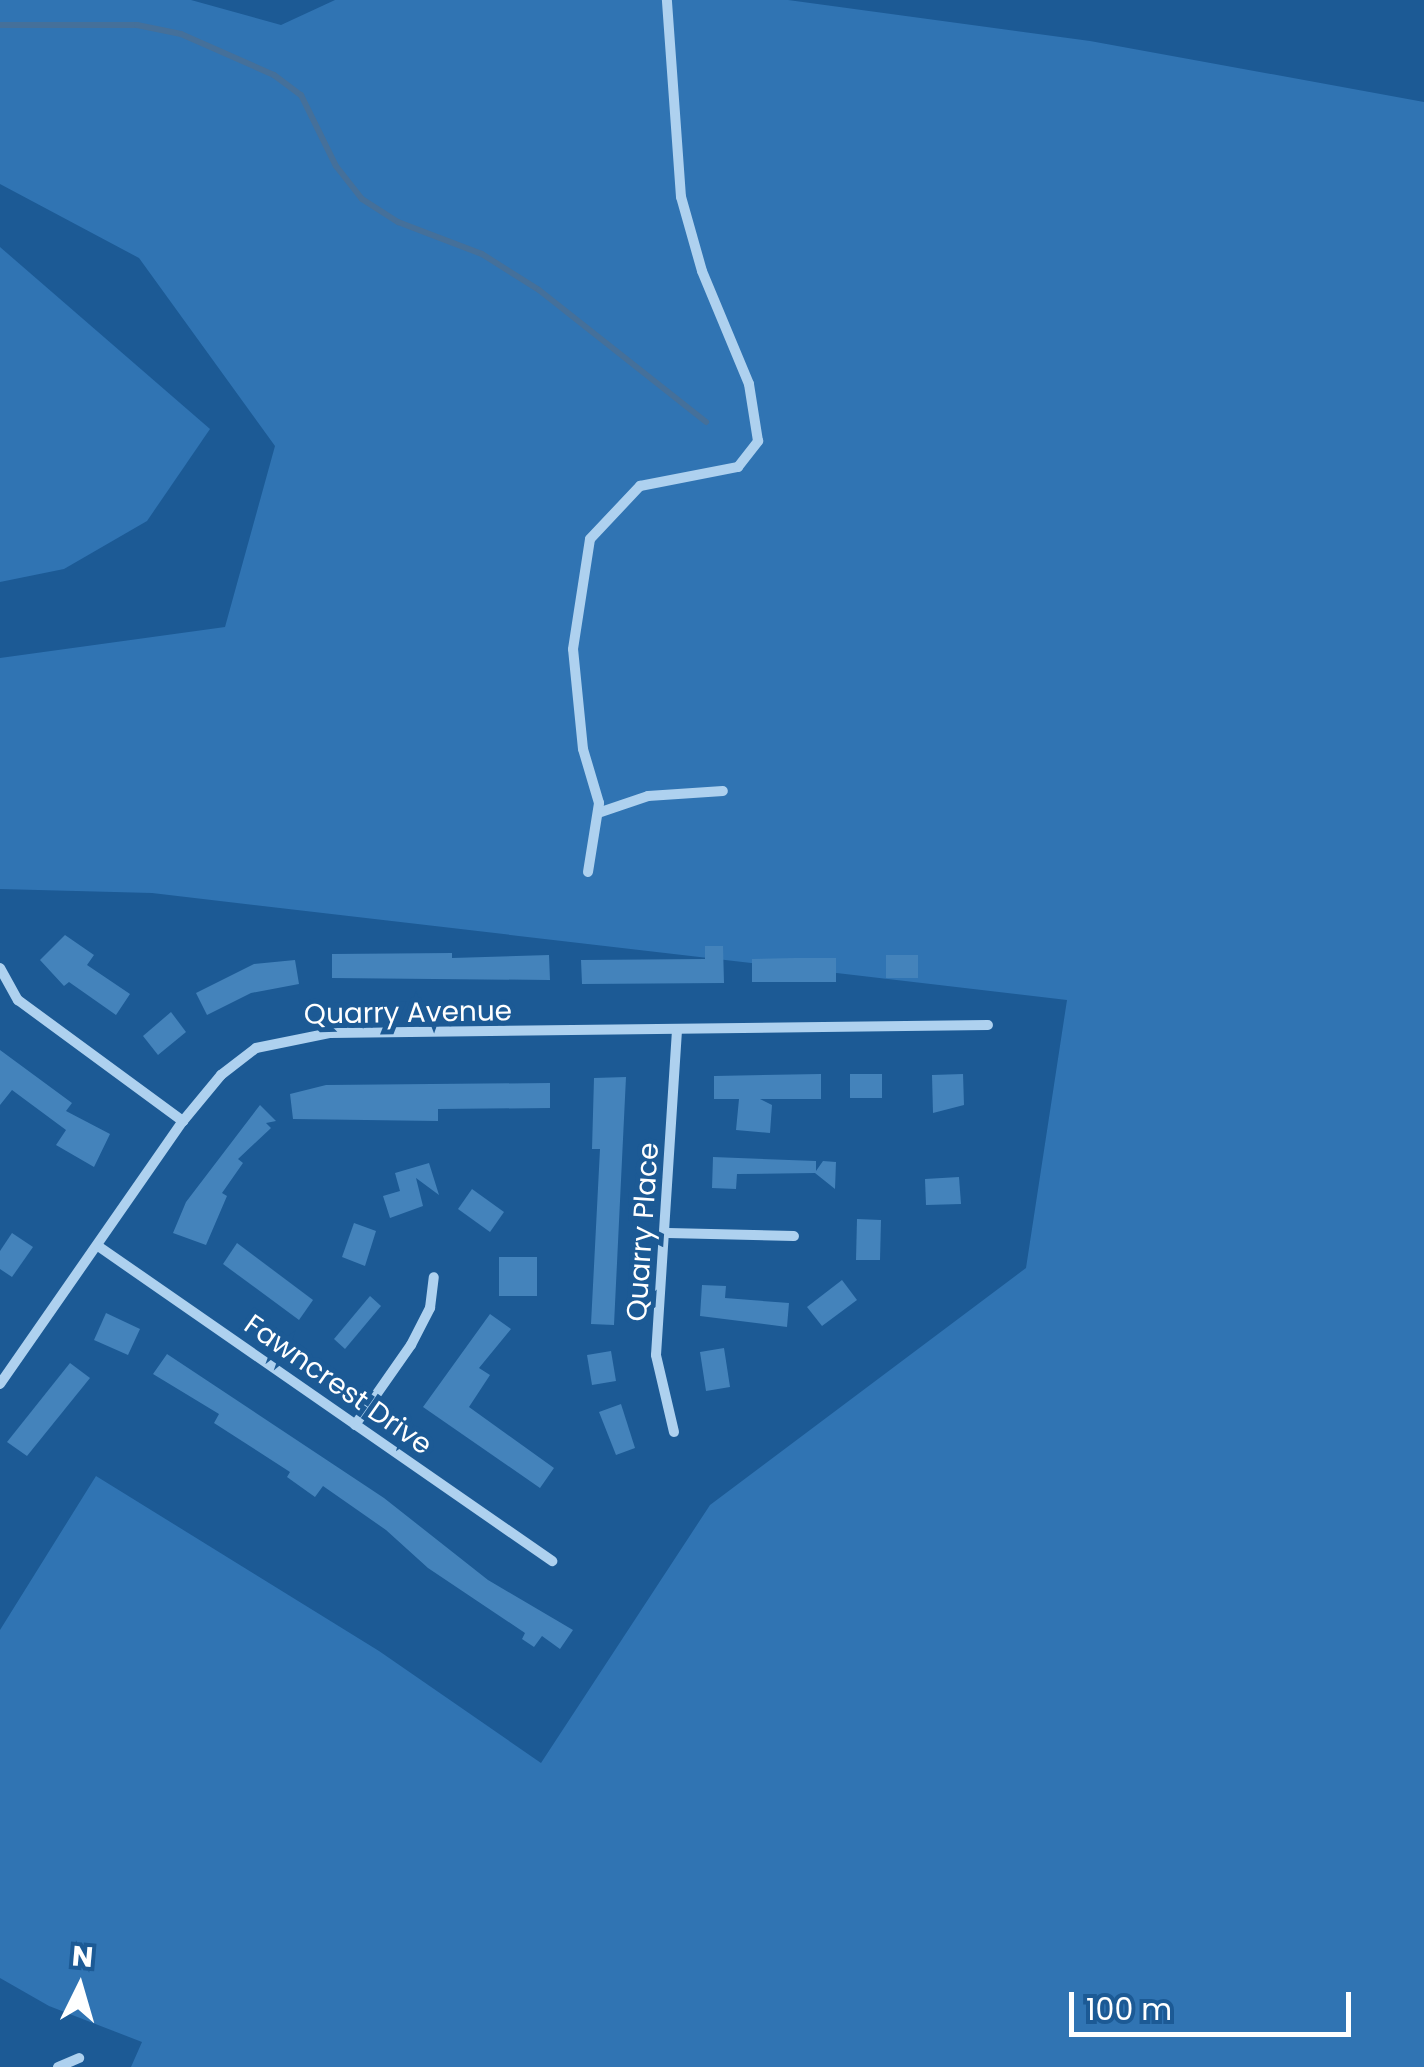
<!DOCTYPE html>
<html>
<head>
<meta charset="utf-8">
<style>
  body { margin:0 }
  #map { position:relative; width:1424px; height:2067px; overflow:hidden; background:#1c5a95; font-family:Poppins,sans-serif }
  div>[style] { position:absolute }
  .green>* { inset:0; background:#3074b3 }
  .stream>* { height:6px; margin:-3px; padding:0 3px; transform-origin:3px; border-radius:3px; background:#45709a }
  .building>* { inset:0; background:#4483bb }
  .street>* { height:10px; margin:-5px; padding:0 5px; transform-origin:5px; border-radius:5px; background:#aed1ef }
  span { translate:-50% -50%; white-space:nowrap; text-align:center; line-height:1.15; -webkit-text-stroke:10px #1c5a95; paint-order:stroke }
  .street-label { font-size:28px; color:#fff }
  .north { position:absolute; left:30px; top:1937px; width:100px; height:100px; -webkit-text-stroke:8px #1c5a95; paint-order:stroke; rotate:5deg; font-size:28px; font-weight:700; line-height:40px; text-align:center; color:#fff }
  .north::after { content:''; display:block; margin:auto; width:35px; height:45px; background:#fff; clip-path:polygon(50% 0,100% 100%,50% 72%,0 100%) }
  .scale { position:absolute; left:1069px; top:1992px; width:282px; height:45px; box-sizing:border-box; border:5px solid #fff; border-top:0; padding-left:12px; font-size:30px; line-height:35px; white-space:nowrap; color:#fff; -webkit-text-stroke:8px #1c5a95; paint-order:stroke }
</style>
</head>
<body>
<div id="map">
  <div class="green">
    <div style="clip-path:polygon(0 0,191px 0,281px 25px,335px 0,788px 0,1090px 41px,1424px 102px,1424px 2067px,131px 2067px,142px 2042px,49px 2006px,0 1978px,0 1630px,96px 1476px,379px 1651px,541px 1763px,710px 1505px,1026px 1268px,1067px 1000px,152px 893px,0 889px,0 658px,225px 627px,275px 446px,139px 258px,0 184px)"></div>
    <div style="clip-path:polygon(0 247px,210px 429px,147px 521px,64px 569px,0 582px)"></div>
  </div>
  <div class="stream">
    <div style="left:0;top:25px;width:137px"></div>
    <div style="left:137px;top:25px;width:45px;rotate:11.6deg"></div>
    <div style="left:181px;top:34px;width:102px;rotate:23.8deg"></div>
    <div style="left:274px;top:75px;width:34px;rotate:37deg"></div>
    <div style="left:301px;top:95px;width:79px;rotate:63.8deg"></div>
    <div style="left:336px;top:166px;width:42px;rotate:51.8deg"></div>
    <div style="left:362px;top:199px;width:43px;rotate:32.6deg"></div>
    <div style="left:398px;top:222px;width:90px;rotate:20.9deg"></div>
    <div style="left:482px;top:254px;width:67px;rotate:32.3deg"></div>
    <div style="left:539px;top:290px;width:213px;rotate:38.3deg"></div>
  </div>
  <div class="building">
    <div style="clip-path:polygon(65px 935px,94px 955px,87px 965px,130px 994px,116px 1015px,69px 982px,64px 986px,40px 960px)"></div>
    <div style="clip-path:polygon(705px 946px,723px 946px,724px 983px,582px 984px,581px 960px,705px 959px)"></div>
    <div style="clip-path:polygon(452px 953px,452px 958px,549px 955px,550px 980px,332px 978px,332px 954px)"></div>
    <div style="clip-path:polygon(886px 955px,918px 955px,918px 978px,886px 978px)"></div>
    <div style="clip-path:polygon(795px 958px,836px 958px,836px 982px,752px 982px,752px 959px)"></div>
    <div style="clip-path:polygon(295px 960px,299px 984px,251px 993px,207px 1015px,196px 993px,254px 964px)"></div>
    <div style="clip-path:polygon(171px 1012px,186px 1032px,158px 1055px,143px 1036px)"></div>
    <div style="clip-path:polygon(0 1050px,72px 1103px,66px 1111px,110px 1134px,94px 1167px,56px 1145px,66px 1130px,12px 1090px,0 1105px)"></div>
    <div style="clip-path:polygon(821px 1074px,821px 1099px,760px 1099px,772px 1105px,770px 1133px,736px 1130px,739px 1099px,714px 1099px,714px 1076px)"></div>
    <div style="clip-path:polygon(850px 1074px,882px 1074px,882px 1098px,850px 1098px)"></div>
    <div style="clip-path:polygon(963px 1074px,964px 1105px,933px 1113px,932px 1075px)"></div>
    <div style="clip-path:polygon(626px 1077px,614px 1325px,591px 1324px,600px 1149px,592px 1149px,594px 1078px)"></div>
    <div style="clip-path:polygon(550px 1083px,550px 1108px,438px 1109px,438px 1121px,293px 1119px,290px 1094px,326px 1085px)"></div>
    <div style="clip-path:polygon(260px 1105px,276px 1121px,266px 1123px,271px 1128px,238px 1159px,243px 1163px,222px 1193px,227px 1196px,206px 1245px,173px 1233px,186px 1202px)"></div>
    <div style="clip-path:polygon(713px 1157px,816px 1161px,816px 1171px,823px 1161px,836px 1162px,835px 1189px,815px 1173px,737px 1174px,736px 1189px,712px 1188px)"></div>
    <div style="clip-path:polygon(429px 1163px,439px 1195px,416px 1178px,423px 1206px,390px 1218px,383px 1196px,400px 1191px,395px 1173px)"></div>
    <div style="clip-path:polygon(959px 1177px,961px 1204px,926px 1205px,925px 1179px)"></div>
    <div style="clip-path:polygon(472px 1189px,504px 1212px,490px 1232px,458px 1209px)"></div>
    <div style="clip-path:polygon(857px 1219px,881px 1220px,880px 1260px,856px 1260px)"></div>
    <div style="clip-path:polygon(354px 1223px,376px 1231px,365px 1266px,342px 1257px)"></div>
    <div style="clip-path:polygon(12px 1233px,33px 1247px,12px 1277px,0 1269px,0 1251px)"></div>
    <div style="clip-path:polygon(237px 1243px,313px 1300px,299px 1320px,223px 1264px)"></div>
    <div style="clip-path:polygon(499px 1257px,537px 1257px,537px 1296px,499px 1296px)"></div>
    <div style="clip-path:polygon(842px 1280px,857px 1300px,822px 1326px,807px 1307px)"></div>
    <div style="clip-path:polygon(702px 1285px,726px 1286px,725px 1298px,789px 1303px,787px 1327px,700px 1316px)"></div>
    <div style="clip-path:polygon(370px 1296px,381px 1306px,345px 1349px,334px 1339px)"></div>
    <div style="clip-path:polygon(106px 1313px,140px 1329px,128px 1355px,94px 1340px)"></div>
    <div style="clip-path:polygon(490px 1314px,511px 1329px,479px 1368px,490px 1375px,469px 1407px,554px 1468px,540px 1488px,423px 1407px)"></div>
    <div style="clip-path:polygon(724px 1348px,730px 1387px,706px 1391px,700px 1352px)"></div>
    <div style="clip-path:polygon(611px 1351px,616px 1381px,592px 1385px,587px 1355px)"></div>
    <div style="clip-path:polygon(167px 1354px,384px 1498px,488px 1580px,573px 1630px,560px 1649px,542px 1636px,534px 1647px,522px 1639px,525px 1633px,428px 1568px,386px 1530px,323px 1486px,315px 1497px,287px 1477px,290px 1472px,214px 1423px,219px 1414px,153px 1374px)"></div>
    <div style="clip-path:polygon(70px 1363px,90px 1378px,27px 1456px,7px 1442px)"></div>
    <div style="clip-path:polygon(621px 1404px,635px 1448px,616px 1455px,599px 1412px)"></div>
  </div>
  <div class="street">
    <div style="left:598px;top:813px;width:53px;rotate:-18.8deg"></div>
    <div style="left:648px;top:796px;width:75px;rotate:-3.8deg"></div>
    <div style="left:588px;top:872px;width:70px;rotate:-80.9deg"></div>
    <div style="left:599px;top:803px;width:56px;rotate:-106.5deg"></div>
    <div style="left:583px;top:749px;width:100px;rotate:-95.7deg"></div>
    <div style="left:573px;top:649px;width:111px;rotate:-81.2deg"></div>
    <div style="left:590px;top:539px;width:73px;rotate:-46.7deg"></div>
    <div style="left:640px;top:486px;width:100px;rotate:-11deg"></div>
    <div style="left:738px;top:467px;width:33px;rotate:-52deg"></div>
    <div style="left:758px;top:441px;width:58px;rotate:-99deg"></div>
    <div style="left:749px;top:384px;width:122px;rotate:-112.6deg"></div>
    <div style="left:702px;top:271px;width:77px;rotate:-105.8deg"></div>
    <div style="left:681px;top:197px;width:197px;rotate:-94.1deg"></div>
    <div style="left:0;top:968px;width:37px;rotate:61deg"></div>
    <div style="left:18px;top:1000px;width:205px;rotate:36.3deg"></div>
    <div style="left:668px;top:1233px;width:126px;rotate:1.4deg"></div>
    <div style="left:98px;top:1246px;width:553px;rotate:34.75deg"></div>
    <div style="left:0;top:1384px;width:320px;rotate:-55.2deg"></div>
    <div style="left:183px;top:1121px;width:60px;rotate:-50.4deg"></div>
    <div style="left:221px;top:1075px;width:44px;rotate:-37.6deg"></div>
    <div style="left:256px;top:1048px;width:76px;rotate:-11.5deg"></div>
    <div style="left:330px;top:1033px;width:658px;rotate:-0.7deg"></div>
    <div style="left:355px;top:1425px;width:98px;rotate:-55deg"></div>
    <div style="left:411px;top:1345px;width:42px;rotate:-62.8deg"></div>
    <div style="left:430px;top:1308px;width:31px;rotate:-83deg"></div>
    <div style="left:674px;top:1432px;width:79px;rotate:-103.2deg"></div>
    <div style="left:656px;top:1355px;width:323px;rotate:-86.3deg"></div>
    <div style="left:58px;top:2067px;width:23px;rotate:-23deg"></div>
  </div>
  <div class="street-label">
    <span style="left:408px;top:1013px;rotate:-1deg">Quarry Avenue</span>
    <span style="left:643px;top:1232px;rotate:-86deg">Quarry Place</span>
    <span style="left:338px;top:1385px;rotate:35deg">Fawncrest Drive</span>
  </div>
  <div class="north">N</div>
  <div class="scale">100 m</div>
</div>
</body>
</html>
